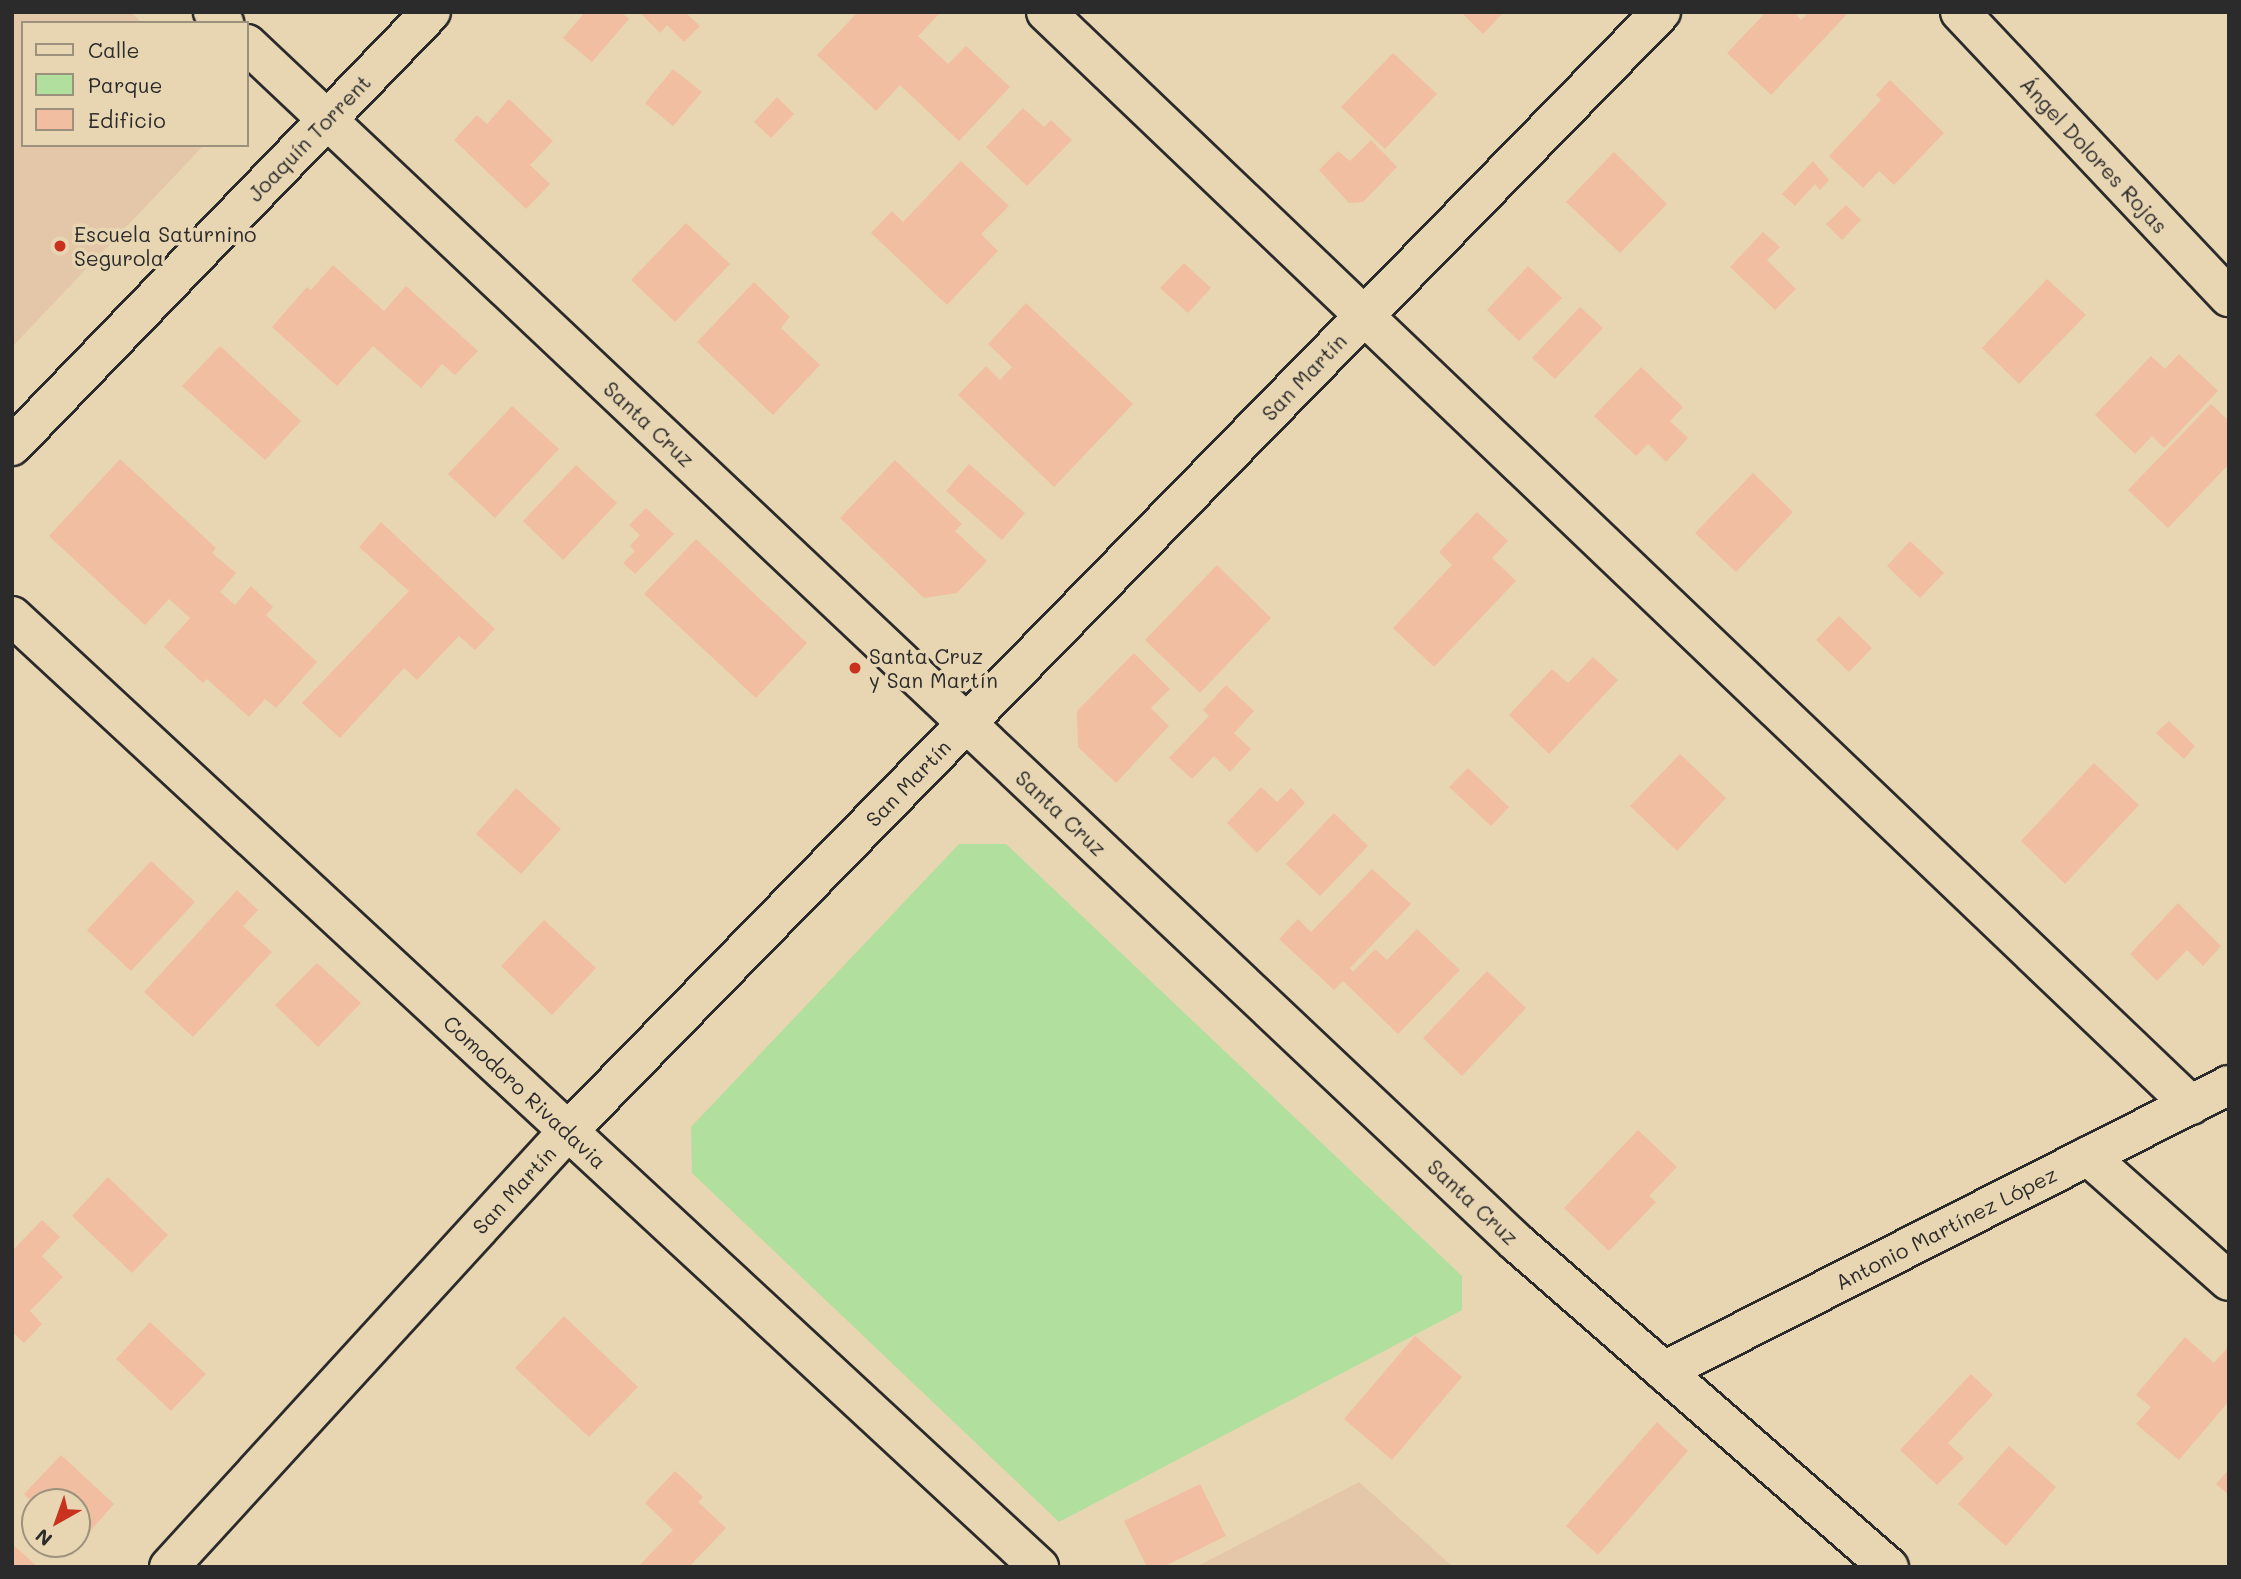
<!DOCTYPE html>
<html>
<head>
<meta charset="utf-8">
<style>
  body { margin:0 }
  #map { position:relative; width:2241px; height:1579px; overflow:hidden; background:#e8d5b2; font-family:Mali,sans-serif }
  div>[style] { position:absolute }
  .built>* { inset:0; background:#e3c7a8 }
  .green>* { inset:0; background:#b0df9e }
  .building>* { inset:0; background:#f1bea2 }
  .roads { filter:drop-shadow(2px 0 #2b2b2b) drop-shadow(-2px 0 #2b2b2b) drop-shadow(0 2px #2b2b2b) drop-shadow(0 -2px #2b2b2b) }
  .street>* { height:38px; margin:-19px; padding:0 19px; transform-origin:19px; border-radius:19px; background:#e8d5b2 }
  .dots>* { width:19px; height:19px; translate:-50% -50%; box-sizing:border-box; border:4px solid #e8d5b2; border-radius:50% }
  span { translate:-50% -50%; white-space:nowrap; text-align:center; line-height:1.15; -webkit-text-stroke:7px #e8d5b2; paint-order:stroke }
  .street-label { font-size:21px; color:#2b2b2b }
  .poi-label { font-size:21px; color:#2b2b2b }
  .left { translate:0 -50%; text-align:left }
  .frame { position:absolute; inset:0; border:14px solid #2b2b2b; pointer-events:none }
  .legend { position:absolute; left:21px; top:21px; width:228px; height:126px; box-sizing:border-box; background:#e8d5b2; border:2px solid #9c917c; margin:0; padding:9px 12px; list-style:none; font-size:21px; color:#2b2b2b }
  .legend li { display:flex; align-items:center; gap:14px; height:35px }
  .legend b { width:35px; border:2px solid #9c917c }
  .north { position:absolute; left:21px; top:1488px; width:70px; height:70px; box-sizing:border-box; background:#e8d5b2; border:2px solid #9c917c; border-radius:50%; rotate:220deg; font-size:19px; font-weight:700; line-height:28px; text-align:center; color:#2b2b2b }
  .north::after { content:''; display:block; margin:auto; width:24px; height:32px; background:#c8321e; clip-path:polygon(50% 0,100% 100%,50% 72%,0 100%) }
</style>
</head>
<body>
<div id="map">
  <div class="built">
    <div style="clip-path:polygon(12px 12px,131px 12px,142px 23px,23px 23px,23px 145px,204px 145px,12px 347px)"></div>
    <div style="clip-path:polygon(1359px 1482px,1453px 1567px,1196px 1567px,1342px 1491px)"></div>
  </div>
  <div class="green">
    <div style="clip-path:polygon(959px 844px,1006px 844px,1462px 1276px,1462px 1310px,1059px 1522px,692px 1173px,691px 1127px)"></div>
  </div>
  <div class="building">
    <div style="clip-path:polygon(585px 12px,621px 12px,629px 19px,592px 62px,563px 38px)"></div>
    <div style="clip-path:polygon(639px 12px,685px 12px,700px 26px,684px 42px,667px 25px,660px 33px)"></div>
    <div style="clip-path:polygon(858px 12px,941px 12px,918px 36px,948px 64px,966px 46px,1010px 87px,959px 141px,900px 85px,876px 111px,817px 55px)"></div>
    <div style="clip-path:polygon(1461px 12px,1504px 12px,1483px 34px)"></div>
    <div style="clip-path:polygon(1766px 12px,1794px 12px,1801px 20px,1809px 12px,1849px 12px,1771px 95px,1727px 53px)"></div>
    <div style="clip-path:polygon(1393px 53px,1437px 94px,1385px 149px,1341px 107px)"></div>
    <div style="clip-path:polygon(673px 69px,702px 92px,673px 126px,645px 103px)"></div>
    <div style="clip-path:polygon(1890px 80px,1944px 133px,1894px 185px,1879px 171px,1863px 188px,1829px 156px,1881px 100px,1876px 95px)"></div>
    <div style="clip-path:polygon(777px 97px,794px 114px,771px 138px,754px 122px)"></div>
    <div style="clip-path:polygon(509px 99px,553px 141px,530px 165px,550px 184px,526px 209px,454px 140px,477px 115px,487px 124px)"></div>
    <div style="clip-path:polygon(1023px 108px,1044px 127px,1051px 120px,1072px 140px,1027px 186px,986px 147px)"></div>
    <div style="clip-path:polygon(1371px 140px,1397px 167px,1363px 202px,1349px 203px,1319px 170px,1338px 151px,1350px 161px)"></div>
    <div style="clip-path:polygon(1614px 152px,1667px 204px,1620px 253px,1566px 202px)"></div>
    <div style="clip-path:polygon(961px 161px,1009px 206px,981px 234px,998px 251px,947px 305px,871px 233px,892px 211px,903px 222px)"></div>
    <div style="clip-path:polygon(1813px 161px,1829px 180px,1820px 190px,1815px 184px,1795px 206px,1782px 194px)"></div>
    <div style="clip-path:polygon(1846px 205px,1861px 220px,1842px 240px,1826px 224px)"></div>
    <div style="clip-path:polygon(686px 223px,730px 264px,675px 322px,631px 280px)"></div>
    <div style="clip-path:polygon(1763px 232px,1780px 247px,1767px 260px,1796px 289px,1775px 310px,1730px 267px)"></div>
    <div style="clip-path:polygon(1184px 263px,1211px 288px,1188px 313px,1160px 288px)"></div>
    <div style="clip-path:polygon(333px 265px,384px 311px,406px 286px,478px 351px,455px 375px,442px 364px,421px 388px,373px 346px,337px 386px,272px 327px,307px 287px,311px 290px)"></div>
    <div style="clip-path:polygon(1528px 266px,1562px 298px,1519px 341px,1487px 310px)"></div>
    <div style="clip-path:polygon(2047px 279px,2086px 315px,2019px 384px,1982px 348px)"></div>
    <div style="clip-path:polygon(754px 282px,790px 317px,781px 328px,820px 365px,773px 415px,697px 342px)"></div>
    <div style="clip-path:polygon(1026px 303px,1133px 404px,1054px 487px,958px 395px,986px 366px,1000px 380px,1012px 367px,988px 344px)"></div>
    <div style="clip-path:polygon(1580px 307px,1603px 328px,1555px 379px,1532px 358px)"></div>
    <div style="clip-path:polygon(220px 346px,301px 421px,265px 460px,182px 386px)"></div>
    <div style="clip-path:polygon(2179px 354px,2218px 391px,2164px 448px,2152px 436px,2135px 454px,2095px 415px,2151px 356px,2165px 369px)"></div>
    <div style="clip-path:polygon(1641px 367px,1683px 407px,1670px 421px,1688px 438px,1666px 462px,1648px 444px,1636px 456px,1594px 416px)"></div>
    <div style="clip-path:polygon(2211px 404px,2229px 421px,2229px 464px,2168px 528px,2128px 490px)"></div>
    <div style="clip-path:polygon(512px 406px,559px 449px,495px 518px,448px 474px)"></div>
    <div style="clip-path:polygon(120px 459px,216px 548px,212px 553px,236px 573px,220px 592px,235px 605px,251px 586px,273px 607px,266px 615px,317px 662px,276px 708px,265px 699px,249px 717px,207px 679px,203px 683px,164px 647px,190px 618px,169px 599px,145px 625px,49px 536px)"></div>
    <div style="clip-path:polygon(895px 460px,962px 524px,955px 531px,987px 561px,957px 593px,924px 598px,840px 518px)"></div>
    <div style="clip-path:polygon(969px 464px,1025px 513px,1002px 540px,946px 491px)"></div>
    <div style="clip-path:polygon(576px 465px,617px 503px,563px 560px,523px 521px)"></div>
    <div style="clip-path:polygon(1753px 473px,1793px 512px,1736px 572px,1695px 533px)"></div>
    <div style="clip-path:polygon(646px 508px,674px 534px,635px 574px,623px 563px,635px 551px,630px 546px,640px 535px,629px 525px)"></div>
    <div style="clip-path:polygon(1477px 512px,1508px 541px,1492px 558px,1516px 581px,1434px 667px,1393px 628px,1452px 565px,1439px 552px)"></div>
    <div style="clip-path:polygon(381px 522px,495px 629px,475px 650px,459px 636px,417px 680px,404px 668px,340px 738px,302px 703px,409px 591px,359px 547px)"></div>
    <div style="clip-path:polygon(696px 539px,807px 643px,756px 698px,644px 594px)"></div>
    <div style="clip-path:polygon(1910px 541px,1944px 573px,1920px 598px,1887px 566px)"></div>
    <div style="clip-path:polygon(1217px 565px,1271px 618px,1200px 693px,1145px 640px)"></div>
    <div style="clip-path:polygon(1839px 616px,1872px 648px,1849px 672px,1816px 640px)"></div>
    <div style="clip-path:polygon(1134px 653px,1170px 689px,1151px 708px,1169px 726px,1116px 783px,1078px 747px,1077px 711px)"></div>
    <div style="clip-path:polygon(1593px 657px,1618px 680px,1549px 754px,1509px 715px,1552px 669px,1568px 683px)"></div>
    <div style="clip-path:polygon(1226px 685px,1254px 711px,1234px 733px,1251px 749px,1230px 772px,1214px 756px,1192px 779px,1169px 758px,1209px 716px,1203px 710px)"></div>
    <div style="clip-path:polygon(2169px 721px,2195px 746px,2184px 759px,2156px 733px)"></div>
    <div style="clip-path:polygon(1680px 754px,1726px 798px,1677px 851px,1630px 806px)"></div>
    <div style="clip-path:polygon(2094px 763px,2139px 805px,2065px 884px,2021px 841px)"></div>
    <div style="clip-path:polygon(1468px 768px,1509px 807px,1491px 826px,1449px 787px)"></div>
    <div style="clip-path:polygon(1261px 787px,1277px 802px,1291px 788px,1305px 803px,1257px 853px,1227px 823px)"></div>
    <div style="clip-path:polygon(516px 788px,561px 829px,521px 874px,476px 834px)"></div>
    <div style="clip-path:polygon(1334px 813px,1368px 846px,1320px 896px,1286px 864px)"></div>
    <div style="clip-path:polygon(151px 861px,195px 902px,131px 971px,87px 930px)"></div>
    <div style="clip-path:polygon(1372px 869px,1411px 904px,1350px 968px,1353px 972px,1375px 949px,1387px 960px,1417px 929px,1460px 970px,1398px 1034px,1343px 981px,1334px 990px,1279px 939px,1298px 919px,1311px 932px)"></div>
    <div style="clip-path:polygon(237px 890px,258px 910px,243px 926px,272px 952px,193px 1037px,144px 992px)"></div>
    <div style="clip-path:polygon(2178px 903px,2221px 946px,2203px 966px,2187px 950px,2157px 981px,2130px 954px)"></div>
    <div style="clip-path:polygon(544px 920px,596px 968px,552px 1015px,501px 966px)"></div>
    <div style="clip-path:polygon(317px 963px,361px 1003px,318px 1047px,275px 1005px)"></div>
    <div style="clip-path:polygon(1487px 971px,1526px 1008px,1462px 1076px,1423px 1038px)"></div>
    <div style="clip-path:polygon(1638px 1130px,1677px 1167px,1649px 1196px,1656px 1202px,1609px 1251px,1564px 1208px)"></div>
    <div style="clip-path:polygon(108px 1177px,168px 1235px,132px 1273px,72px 1216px)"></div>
    <div style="clip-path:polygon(42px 1220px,60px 1237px,42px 1256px,63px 1277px,30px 1311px,42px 1324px,24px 1343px,12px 1332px,12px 1251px)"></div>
    <div style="clip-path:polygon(564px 1316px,638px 1387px,589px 1437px,515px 1368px)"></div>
    <div style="clip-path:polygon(150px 1322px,206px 1374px,171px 1411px,116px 1359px)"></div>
    <div style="clip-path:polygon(1415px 1336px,1462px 1377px,1392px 1460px,1344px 1419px)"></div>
    <div style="clip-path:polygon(2185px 1337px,2214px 1363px,2229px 1346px,2229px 1401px,2179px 1460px,2136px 1424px,2151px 1407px,2136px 1395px)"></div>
    <div style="clip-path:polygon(1971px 1374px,1993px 1395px,1948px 1443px,1964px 1458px,1937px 1485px,1900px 1450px)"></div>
    <div style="clip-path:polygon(1657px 1422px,1688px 1451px,1598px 1555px,1566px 1526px)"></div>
    <div style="clip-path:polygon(2009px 1446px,2056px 1487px,2006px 1546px,1958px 1504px)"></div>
    <div style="clip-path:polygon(61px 1455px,114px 1504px,77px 1546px,77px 1502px,35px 1502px,35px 1505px,24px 1494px)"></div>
    <div style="clip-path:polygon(2229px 1469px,2229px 1495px,2216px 1484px)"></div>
    <div style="clip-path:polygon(675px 1471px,703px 1497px,698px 1502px,726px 1528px,689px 1567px,638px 1567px,673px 1530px,645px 1503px)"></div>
    <div style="clip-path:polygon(1200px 1484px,1226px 1536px,1163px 1567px,1147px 1567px,1124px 1521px)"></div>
    <div style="clip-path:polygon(12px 1544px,38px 1567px,12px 1567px)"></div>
  </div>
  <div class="roads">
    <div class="street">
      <div style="left:213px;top:12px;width:16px;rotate:45deg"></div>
      <div style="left:1046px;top:12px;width:1583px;rotate:43.67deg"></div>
      <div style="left:1960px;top:12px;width:392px;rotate:46.7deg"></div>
      <div style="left:247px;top:44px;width:1745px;rotate:43.35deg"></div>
      <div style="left:1516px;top:1242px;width:495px;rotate:41.1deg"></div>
      <div style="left:12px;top:446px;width:603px;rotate:-46.01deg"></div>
      <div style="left:12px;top:616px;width:1400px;rotate:42.8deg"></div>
      <div style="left:2088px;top:1156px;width:188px;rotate:41.6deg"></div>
      <div style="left:1664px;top:1371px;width:633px;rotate:-26.85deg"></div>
      <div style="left:169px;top:1567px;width:591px;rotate:-47.54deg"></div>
      <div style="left:568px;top:1131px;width:1564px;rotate:-45.67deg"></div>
    </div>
  </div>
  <div class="dots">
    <div style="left:60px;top:246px;background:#c8321e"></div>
    <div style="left:855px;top:668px;background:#c8321e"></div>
  </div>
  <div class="street-label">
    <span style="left:309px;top:138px;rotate:-46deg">Joaquín Torrent</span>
    <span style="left:2094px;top:155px;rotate:47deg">Ángel Dolores Rojas</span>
    <span style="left:1304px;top:377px;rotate:-46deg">San Martín</span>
    <span style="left:649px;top:424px;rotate:43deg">Santa Cruz</span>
    <span style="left:908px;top:783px;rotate:-46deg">San Martín</span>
    <span style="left:1061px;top:813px;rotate:43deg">Santa Cruz</span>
    <span style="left:525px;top:1092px;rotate:43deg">Comodoro Rivadavia</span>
    <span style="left:514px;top:1190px;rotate:-47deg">San Martín</span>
    <span style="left:1473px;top:1202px;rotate:43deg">Santa Cruz</span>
    <span style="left:1946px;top:1228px;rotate:-27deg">Antonio Martínez López</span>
  </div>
  <div class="poi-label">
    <span class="left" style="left:74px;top:246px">Escuela Saturnino<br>Segurola</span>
    <span class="left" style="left:869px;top:668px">Santa Cruz<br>y San Martín</span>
  </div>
  <div class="frame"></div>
  <ul class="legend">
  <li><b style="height:9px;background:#e8d5b2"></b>Calle</li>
  <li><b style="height:19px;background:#b0df9e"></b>Parque</li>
  <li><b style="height:19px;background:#f1bea2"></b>Edificio</li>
  </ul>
  <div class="north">N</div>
</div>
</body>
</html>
